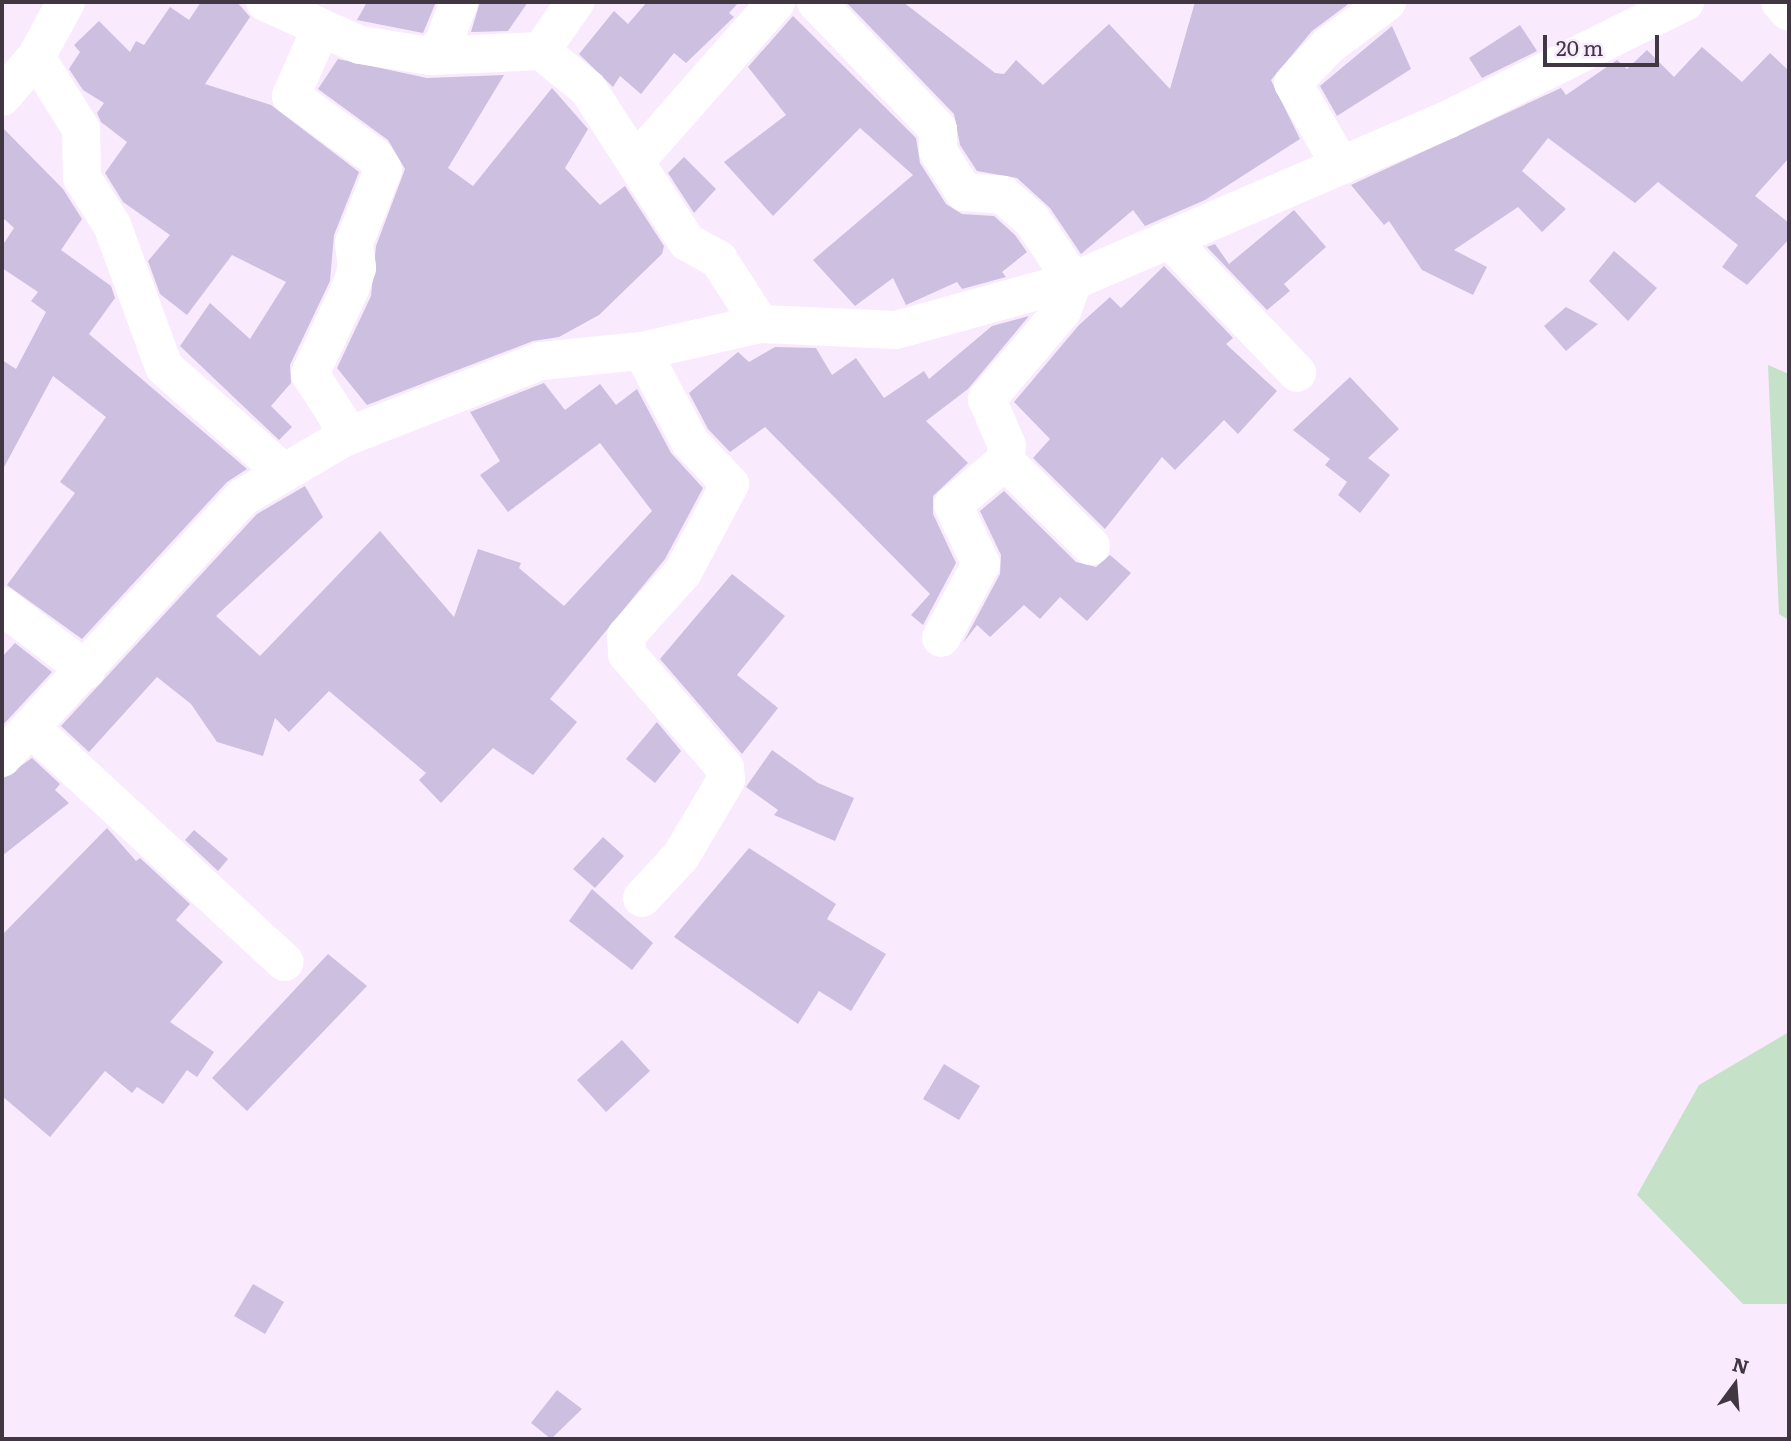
<!DOCTYPE html>
<html>
<head>
<meta charset="utf-8">
<style>
  body { margin:0 }
  #map { position:relative; width:1791px; height:1441px; overflow:hidden; background:#f9ebfd; font-family:Literata,serif }
  div>[style] { position:absolute }
  .green>* { inset:0; background:#c5e1c8 }
  .building>* { inset:0; background:#ccbfe0 }
  .minor>* { height:38px; margin:-19px; padding:0 19px; transform-origin:19px; border-radius:19px; background:#fff }
  span { translate:-50% -50%; white-space:nowrap; text-align:center; line-height:1.15; -webkit-text-stroke:5px #f9ebfd; paint-order:stroke }
  .frame { position:absolute; inset:0; border:4px solid #403743; pointer-events:none }
  .north { position:absolute; left:1700px; top:1350px; width:70px; height:70px; -webkit-text-stroke:5px #f9ebfd; paint-order:stroke; rotate:16deg; font-size:19px; font-weight:700; line-height:28px; text-align:center; color:#403743 }
  .north::after { content:''; display:block; margin:auto; width:24px; height:32px; background:#403743; clip-path:polygon(50% 0,100% 100%,50% 72%,0 100%) }
  .scale { position:absolute; left:1543px; top:35px; width:116px; height:32px; box-sizing:border-box; border:4px solid #403743; border-top:0; padding-left:9px; font-size:21px; line-height:24px; white-space:nowrap; color:#403743; -webkit-text-stroke:5px #f9ebfd; paint-order:stroke }
</style>
</head>
<body>
<div id="map">
  <div class="green">
    <div style="clip-path:polygon(1768px 365px,1789px 374px,1789px 620px,1779px 614px)"></div>
    <div style="clip-path:polygon(1789px 1032px,1789px 1304px,1743px 1304px,1637px 1195px,1699px 1085px)"></div>
  </div>
  <div class="building">
    <div style="clip-path:polygon(201px 2px,237px 2px,250px 17px,205px 84px,271px 105px,359px 172px,334px 235px,330px 281px,290px 365px,291px 383px,271px 406px,292px 427px,279px 440px,180px 346px,210px 303px,250px 339px,286px 282px,232px 255px,187px 315px,160px 294px,148px 261px,170px 235px,123px 202px,105px 173px,127px 142px,101px 122px,97px 113px,104px 103px,83px 90px,69px 69px,80px 52px,74px 45px,99px 21px,130px 52px,136px 41px,144px 45px,170px 7px,189px 20px)"></div>
    <div style="clip-path:polygon(367px 2px,436px 2px,423px 33px,357px 20px)"></div>
    <div style="clip-path:polygon(480px 2px,528px 2px,508px 31px,471px 32px)"></div>
    <div style="clip-path:polygon(647px 2px,739px 2px,729px 13px,734px 17px,686px 63px,674px 53px,641px 94px,620px 76px,613px 87px,579px 54px,614px 11px,628px 24px)"></div>
    <div style="clip-path:polygon(846px 2px,903px 2px,995px 73px,1004px 74px,1016px 60px,1043px 85px,1109px 24px,1170px 89px,1195px 2px,1351px 2px,1312px 31px,1271px 80px,1300px 139px,1205px 200px,1145px 226px,1133px 210px,1081px 254px,1050px 208px,1017px 178px,977px 171px,960px 145px,954px 114px)"></div>
    <div style="clip-path:polygon(793px 16px,916px 138px,920px 163px,946px 204px,962px 214px,994px 216px,1015px 235px,1027px 252px,1002px 272px,1006px 277px,962px 289px,957px 282px,906px 305px,893px 278px,855px 306px,813px 260px,913px 175px,860px 128px,773px 216px,724px 162px,786px 115px,748px 67px)"></div>
    <div style="clip-path:polygon(1520px 25px,1537px 51px,1482px 78px,1469px 58px)"></div>
    <div style="clip-path:polygon(1392px 26px,1411px 69px,1337px 116px,1320px 86px)"></div>
    <div style="clip-path:polygon(1702px 47px,1742px 82px,1770px 53px,1789px 71px,1789px 158px,1755px 196px,1789px 223px,1789px 239px,1747px 285px,1722px 267px,1738px 245px,1658px 182px,1635px 203px,1548px 138px,1522px 171px,1566px 209px,1542px 232px,1518px 207px,1454px 250px,1487px 267px,1473px 295px,1422px 270px,1389px 221px,1384px 225px,1351px 185px,1561px 88px,1566px 95px,1617px 60px,1627px 69px,1647px 50px,1674px 77px)"></div>
    <div style="clip-path:polygon(338px 59px,427px 78px,504px 75px,448px 168px,473px 186px,552px 88px,588px 129px,565px 168px,600px 205px,625px 186px,664px 246px,662px 254px,599px 315px,559px 337px,533px 341px,367px 405px,337px 368px,371px 296px,376px 246px,405px 169px,388px 140px,318px 89px)"></div>
    <div style="clip-path:polygon(2px 127px,63px 189px,82px 219px,61px 250px,111px 286px,115px 298px,89px 334px,247px 469px,227px 482px,82px 639px,7px 585px,75px 493px,60px 482px,106px 417px,53px 376px,2px 471px,2px 360px,16px 369px,46px 312px,31px 301px,38px 292px,2px 268px,2px 246px,14px 228px,2px 217px)"></div>
    <div style="clip-path:polygon(684px 157px,716px 189px,694px 213px,668px 173px)"></div>
    <div style="clip-path:polygon(1294px 210px,1326px 247px,1284px 284px,1290px 291px,1267px 310px,1207px 247px,1215px 244px,1229px 264px)"></div>
    <div style="clip-path:polygon(1614px 251px,1657px 288px,1628px 321px,1589px 281px)"></div>
    <div style="clip-path:polygon(1164px 266px,1233px 338px,1226px 344px,1277px 391px,1238px 434px,1224px 420px,1175px 470px,1162px 457px,1105px 529px,1033px 458px,1050px 439px,1014px 402px,1079px 325px,1110px 297px,1121px 308px)"></div>
    <div style="clip-path:polygon(1566px 307px,1598px 324px,1566px 351px,1544px 326px)"></div>
    <div style="clip-path:polygon(1029px 316px,968px 389px,926px 421px,968px 463px,933px 496px,933px 514px,956px 563px,923px 625px,911px 615px,930px 594px,765px 427px,730px 452px,708px 429px,689px 393px,738px 352px,749px 362px,775px 347px,816px 348px,832px 375px,856px 358px,884px 398px,924px 371px,929px 379px,992px 326px)"></div>
    <div style="clip-path:polygon(1350px 377px,1399px 429px,1368px 458px,1390px 475px,1360px 513px,1338px 495px,1347px 482px,1325px 465px,1330px 459px,1293px 430px)"></div>
    <div style="clip-path:polygon(544px 383px,565px 410px,600px 384px,616px 405px,637px 389px,671px 453px,703px 488px,665px 559px,550px 699px,577px 722px,533px 775px,493px 748px,441px 803px,419px 780px,426px 773px,329px 691px,289px 732px,275px 718px,263px 756px,217px 742px,191px 704px,157px 677px,89px 752px,61px 726px,257px 514px,305px 486px,323px 517px,216px 616px,260px 656px,380px 531px,454px 617px,478px 549px,521px 563px,519px 568px,564px 606px,652px 511px,600px 443px,508px 512px,480px 475px,500px 461px,470px 412px)"></div>
    <div style="clip-path:polygon(1004px 491px,1076px 562px,1096px 567px,1110px 555px,1131px 573px,1087px 621px,1060px 597px,1040px 619px,1024px 605px,990px 637px,977px 625px,963px 643px,1000px 574px,1001px 555px,980px 511px)"></div>
    <div style="clip-path:polygon(732px 574px,785px 616px,737px 675px,778px 708px,742px 754px,660px 659px)"></div>
    <div style="clip-path:polygon(15px 643px,52px 672px,2px 726px,2px 657px)"></div>
    <div style="clip-path:polygon(657px 722px,681px 751px,655px 783px,626px 759px)"></div>
    <div style="clip-path:polygon(772px 750px,818px 783px,854px 798px,835px 841px,774px 815px,778px 810px,746px 787px)"></div>
    <div style="clip-path:polygon(32px 758px,60px 784px,55px 790px,69px 803px,2px 856px,2px 779px)"></div>
    <div style="clip-path:polygon(107px 828px,136px 861px,140px 858px,190px 904px,176px 920px,223px 962px,170px 1022px,214px 1052px,197px 1077px,187px 1070px,163px 1104px,137px 1087px,132px 1093px,105px 1071px,50px 1137px,2px 1096px,2px 935px)"></div>
    <div style="clip-path:polygon(194px 830px,228px 859px,218px 871px,185px 840px)"></div>
    <div style="clip-path:polygon(603px 837px,624px 856px,595px 888px,573px 869px)"></div>
    <div style="clip-path:polygon(749px 848px,836px 904px,827px 919px,886px 954px,851px 1011px,819px 991px,798px 1024px,674px 937px)"></div>
    <div style="clip-path:polygon(592px 889px,653px 943px,632px 970px,569px 921px)"></div>
    <div style="clip-path:polygon(328px 954px,367px 986px,247px 1111px,212px 1078px)"></div>
    <div style="clip-path:polygon(622px 1040px,650px 1071px,606px 1112px,577px 1080px)"></div>
    <div style="clip-path:polygon(944px 1064px,980px 1086px,959px 1120px,923px 1099px)"></div>
    <div style="clip-path:polygon(253px 1284px,284px 1302px,265px 1334px,234px 1316px)"></div>
    <div style="clip-path:polygon(557px 1390px,582px 1409px,551px 1439px,531px 1423px)"></div>
  </div>
  <div class="minor">
    <div style="left:66px;top:2px;width:63px;rotate:118.6deg"></div>
    <div style="left:36px;top:57px;width:85px;rotate:58deg"></div>
    <div style="left:81px;top:129px;width:49px;rotate:88.8deg"></div>
    <div style="left:82px;top:178px;width:56px;rotate:57.4deg"></div>
    <div style="left:112px;top:225px;width:151px;rotate:69.9deg"></div>
    <div style="left:164px;top:367px;width:157px;rotate:41.4deg"></div>
    <div style="left:265px;top:2px;width:104px;rotate:24.4deg"></div>
    <div style="left:360px;top:45px;width:71px;rotate:8.9deg"></div>
    <div style="left:430px;top:56px;width:111px;rotate:-2.6deg"></div>
    <div style="left:541px;top:51px;width:60px;rotate:39deg"></div>
    <div style="left:588px;top:89px;width:182px;rotate:57.1deg"></div>
    <div style="left:687px;top:242px;width:37px;rotate:29deg"></div>
    <div style="left:719px;top:260px;width:76px;rotate:57.4deg"></div>
    <div style="left:816px;top:2px;width:176px;rotate:46.2deg"></div>
    <div style="left:938px;top:129px;width:22px;rotate:90deg"></div>
    <div style="left:938px;top:151px;width:49px;rotate:57.6deg"></div>
    <div style="left:964px;top:192px;width:39px;rotate:4deg"></div>
    <div style="left:1003px;top:195px;width:38px;rotate:41deg"></div>
    <div style="left:1032px;top:220px;width:73px;rotate:56.1deg"></div>
    <div style="left:1073px;top:281px;width:32px;rotate:110deg"></div>
    <div style="left:1062px;top:311px;width:116px;rotate:130.4deg"></div>
    <div style="left:987px;top:399px;width:51px;rotate:66.9deg"></div>
    <div style="left:1007px;top:446px;width:15px;rotate:98deg"></div>
    <div style="left:1005px;top:461px;width:68px;rotate:139.8deg"></div>
    <div style="left:953px;top:505px;width:65px;rotate:64.6deg"></div>
    <div style="left:981px;top:564px;width:84px;rotate:118.4deg"></div>
    <div style="left:1780px;top:2px;width:13px;rotate:48deg"></div>
    <div style="left:320px;top:30px;width:72px;rotate:113.7deg"></div>
    <div style="left:291px;top:96px;width:104px;rotate:36deg"></div>
    <div style="left:375px;top:157px;width:15px;rotate:58deg"></div>
    <div style="left:383px;top:170px;width:79px;rotate:111.7deg"></div>
    <div style="left:354px;top:243px;width:25px;rotate:83deg"></div>
    <div style="left:357px;top:268px;width:22px;rotate:108deg"></div>
    <div style="left:350px;top:289px;width:94px;rotate:115.2deg"></div>
    <div style="left:310px;top:374px;width:54px;rotate:57.2deg"></div>
    <div style="left:339px;top:419px;width:19px;rotate:78deg"></div>
    <div style="left:541px;top:51px;width:60px;rotate:-55.2deg"></div>
    <div style="left:430px;top:56px;width:18px;rotate:-43deg"></div>
    <div style="left:443px;top:44px;width:45px;rotate:-69.1deg"></div>
    <div style="left:2px;top:97px;width:52px;rotate:-49.6deg"></div>
    <div style="left:636px;top:161px;width:212px;rotate:-48.6deg"></div>
    <div style="left:1339px;top:163px;width:92px;rotate:-119.9deg"></div>
    <div style="left:1293px;top:83px;width:51px;rotate:-46.6deg"></div>
    <div style="left:1328px;top:46px;width:74px;rotate:-36.7deg"></div>
    <div style="left:1172px;top:242px;width:181px;rotate:46.3deg"></div>
    <div style="left:1005px;top:461px;width:121px;rotate:44.7deg"></div>
    <div style="left:2px;top:606px;width:106px;rotate:37.3deg"></div>
    <div style="left:31px;top:728px;width:345px;rotate:42.7deg"></div>
    <div style="left:2px;top:758px;width:355px;rotate:-47.3deg"></div>
    <div style="left:243px;top:497px;width:116px;rotate:-30.5deg"></div>
    <div style="left:343px;top:438px;width:212px;rotate:-21.3deg"></div>
    <div style="left:541px;top:361px;width:101px;rotate:-5.7deg"></div>
    <div style="left:642px;top:351px;width:121px;rotate:-12.9deg"></div>
    <div style="left:760px;top:324px;width:136px;rotate:2.5deg"></div>
    <div style="left:896px;top:330px;width:184px;rotate:-15.5deg"></div>
    <div style="left:1073px;top:281px;width:407px;rotate:-23.3deg"></div>
    <div style="left:1447px;top:120px;width:266px;rotate:-26.4deg"></div>
    <div style="left:642px;top:898px;width:57px;rotate:-47.1deg"></div>
    <div style="left:681px;top:856px;width:88px;rotate:-59.4deg"></div>
    <div style="left:726px;top:780px;width:12px;rotate:-95deg"></div>
    <div style="left:725px;top:768px;width:150px;rotate:-130.7deg"></div>
    <div style="left:627px;top:654px;width:18px;rotate:-93deg"></div>
    <div style="left:626px;top:636px;width:86px;rotate:-48.3deg"></div>
    <div style="left:683px;top:572px;width:100px;rotate:-61.9deg"></div>
    <div style="left:730px;top:484px;width:58px;rotate:-133.6deg"></div>
    <div style="left:690px;top:442px;width:103px;rotate:-117.8deg"></div>
  </div>
  <div class="frame"></div>
  <div class="north">N</div>
  <div class="scale">20 m</div>
</div>
</body>
</html>
